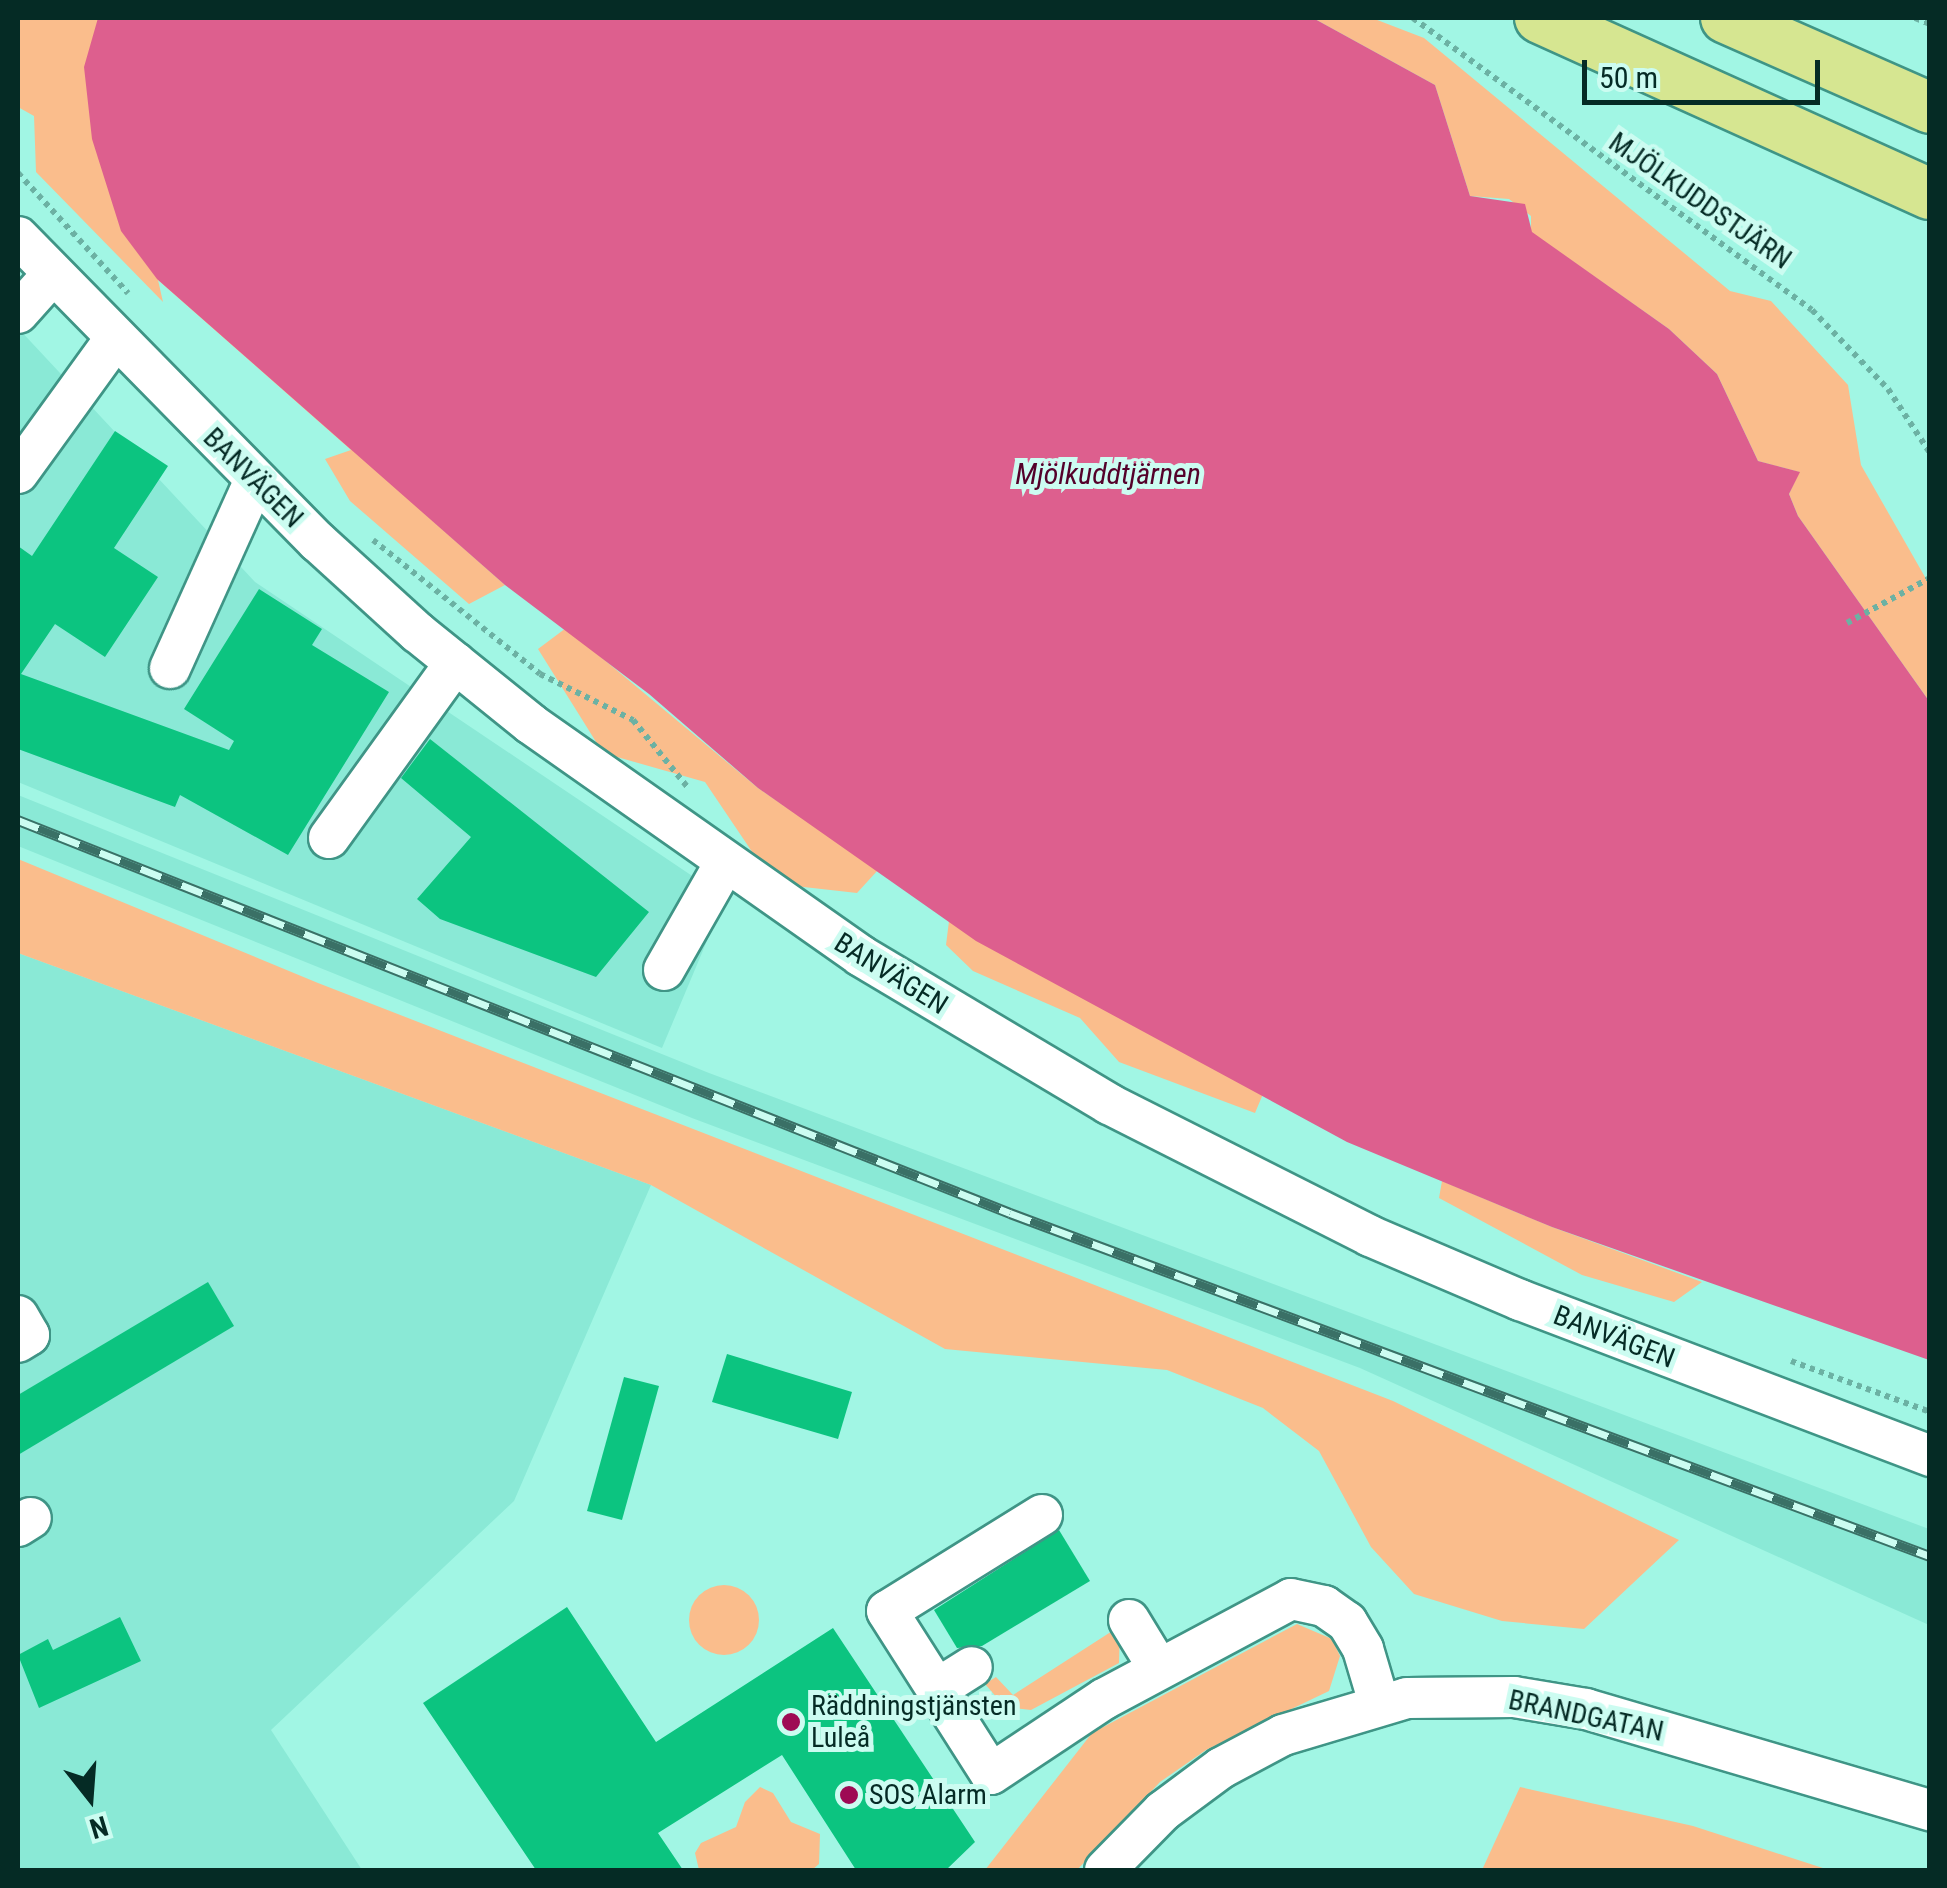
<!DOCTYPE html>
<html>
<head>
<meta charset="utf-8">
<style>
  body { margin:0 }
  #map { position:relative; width:1947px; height:1888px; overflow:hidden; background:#a1f6e4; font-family:"Roboto Condensed",sans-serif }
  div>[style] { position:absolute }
  .built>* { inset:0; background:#8ae9d6 }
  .green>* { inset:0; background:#fabd8c }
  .round { border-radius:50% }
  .water>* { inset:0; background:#dd5f8e }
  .building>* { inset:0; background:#0cc480 }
  .path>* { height:6px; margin-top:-3px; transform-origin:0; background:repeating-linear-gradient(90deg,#6cb1a3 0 5px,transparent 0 10px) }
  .roads { filter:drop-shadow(2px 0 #3f9586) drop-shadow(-2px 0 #3f9586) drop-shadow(0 2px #3f9586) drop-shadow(0 -2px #3f9586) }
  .minor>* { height:40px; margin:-20px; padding:0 20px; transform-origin:20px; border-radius:20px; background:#fff }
  .major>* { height:50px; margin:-25px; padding:0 25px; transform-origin:25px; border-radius:25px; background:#d6e691 }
  .rail>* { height:11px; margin-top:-5.5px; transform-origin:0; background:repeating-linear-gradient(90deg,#ccfcf1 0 22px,#3a7066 0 44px); box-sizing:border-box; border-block:2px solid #3a7066 }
  .dots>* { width:28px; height:28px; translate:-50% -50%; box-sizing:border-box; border:5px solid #ccfcf1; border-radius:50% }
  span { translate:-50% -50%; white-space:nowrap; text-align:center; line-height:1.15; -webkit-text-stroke:10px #ccfcf1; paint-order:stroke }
  .street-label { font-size:28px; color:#052b25 }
  .poi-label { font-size:28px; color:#052b25 }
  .left { translate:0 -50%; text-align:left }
  .water-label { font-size:30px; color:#54012a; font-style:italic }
  .frame { position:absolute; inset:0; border:20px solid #052b25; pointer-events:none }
  .north { position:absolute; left:40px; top:1748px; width:100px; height:100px; -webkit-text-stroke:8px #ccfcf1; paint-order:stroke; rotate:163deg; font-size:28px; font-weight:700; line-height:40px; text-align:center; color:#052b25 }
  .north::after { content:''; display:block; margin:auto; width:35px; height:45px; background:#052b25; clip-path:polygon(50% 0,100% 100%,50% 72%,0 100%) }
  .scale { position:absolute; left:1582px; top:60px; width:238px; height:45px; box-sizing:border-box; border:5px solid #052b25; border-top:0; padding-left:12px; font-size:30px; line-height:35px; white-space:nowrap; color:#052b25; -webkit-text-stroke:8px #ccfcf1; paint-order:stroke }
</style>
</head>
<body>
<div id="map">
  <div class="built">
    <div style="clip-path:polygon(18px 328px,255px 582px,725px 898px,662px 1048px,18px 782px)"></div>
    <div style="clip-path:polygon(18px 795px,709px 1073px,1929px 1529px,1929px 1625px,1360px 1368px,692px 1118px,18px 846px)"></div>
    <div style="clip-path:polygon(18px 953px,651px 1185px,514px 1501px,271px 1730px,362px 1870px,18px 1870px)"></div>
  </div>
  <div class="green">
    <div style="clip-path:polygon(18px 18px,176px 18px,425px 514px,505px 585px,469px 604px,350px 501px,325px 459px,351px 450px,158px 280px,163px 302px,36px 172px,34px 116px,18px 107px)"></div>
    <div style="clip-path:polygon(1313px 18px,1372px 18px,1424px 38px,1730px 291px,1771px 301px,1848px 385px,1861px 465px,1929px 584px,1929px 701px,1798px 516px,1789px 494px,1799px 472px,1758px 461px,1717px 374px,1669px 329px,1531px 232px,1531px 216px,1509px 199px,1470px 196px,1435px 85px)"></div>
    <div style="clip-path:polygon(566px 628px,758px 788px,878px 870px,857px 893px,786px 885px,763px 868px,705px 782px,603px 753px,538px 649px)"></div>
    <div style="clip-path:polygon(18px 859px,318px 983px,1393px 1401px,1679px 1540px,1584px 1629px,1502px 1621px,1414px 1594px,1371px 1547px,1319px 1451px,1263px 1408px,1167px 1370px,945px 1349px,651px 1185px,18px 953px)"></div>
    <div style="clip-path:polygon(949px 921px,1263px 1094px,1255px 1113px,1119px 1062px,1080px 1018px,973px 971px,946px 945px)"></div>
    <div style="clip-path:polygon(1442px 1181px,1552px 1227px,1702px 1282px,1674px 1302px,1582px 1275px,1439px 1198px)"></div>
    <div class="round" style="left:689px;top:1585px;width:70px;height:70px"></div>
    <div style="clip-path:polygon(1297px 1624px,1332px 1639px,1340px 1656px,1329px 1691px,1206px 1750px,1160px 1782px,1077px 1870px,985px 1870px,1092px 1733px)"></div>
    <div style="clip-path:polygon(1120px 1626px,1119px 1663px,1031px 1710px,1005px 1707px,985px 1684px,996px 1677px,1013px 1695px)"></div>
    <div style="clip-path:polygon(760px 1787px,773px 1793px,791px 1822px,820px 1834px,819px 1864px,812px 1870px,699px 1870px,695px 1853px,701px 1843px,736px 1827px,745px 1802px)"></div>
    <div style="clip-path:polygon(1520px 1787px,1693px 1826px,1829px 1870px,1482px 1870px)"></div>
  </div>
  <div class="water">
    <div style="clip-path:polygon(98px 18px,1313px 18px,1435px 85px,1470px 196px,1525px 204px,1532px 232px,1669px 329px,1717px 374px,1758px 461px,1800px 472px,1789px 494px,1798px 516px,1929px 701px,1929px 1360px,1552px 1227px,1347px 1142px,976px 941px,758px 788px,649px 694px,505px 585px,157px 279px,121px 231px,92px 139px,84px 67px)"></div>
  </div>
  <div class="building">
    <div style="clip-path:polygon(115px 431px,168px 466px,114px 548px,158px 577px,105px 657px,55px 624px,21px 674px,229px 750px,234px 741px,184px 709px,259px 589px,322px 629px,312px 645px,389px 692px,288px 855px,180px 795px,175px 807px,18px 749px,18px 546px,32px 556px)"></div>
    <div style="clip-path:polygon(430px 739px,649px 912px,596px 977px,440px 919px,417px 899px,471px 837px,401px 778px)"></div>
    <div style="clip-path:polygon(208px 1282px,234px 1326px,18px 1455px,18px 1395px)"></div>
    <div style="clip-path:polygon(727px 1354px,852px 1392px,838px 1439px,712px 1402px)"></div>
    <div style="clip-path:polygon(624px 1377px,659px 1386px,622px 1520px,587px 1511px)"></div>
    <div style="clip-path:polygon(1059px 1530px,1090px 1581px,982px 1646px,957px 1648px,934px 1610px)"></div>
    <div style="clip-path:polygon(567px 1607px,656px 1742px,833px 1628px,975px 1842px,946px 1870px,856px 1870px,782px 1755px,658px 1833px,683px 1870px,536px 1870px,423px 1703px)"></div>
    <div style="clip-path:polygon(120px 1617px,141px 1661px,39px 1708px,18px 1655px,48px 1639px,53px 1650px)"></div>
  </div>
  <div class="path">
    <div style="left:1413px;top:18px;width:494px;rotate:36.2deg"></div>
    <div style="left:1812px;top:310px;width:110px;rotate:46.1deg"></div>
    <div style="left:1888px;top:389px;width:77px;rotate:56.7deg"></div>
    <div style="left:1915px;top:18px;width:16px;rotate:22deg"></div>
    <div style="left:18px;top:173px;width:163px;rotate:47.5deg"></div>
    <div style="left:373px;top:540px;width:214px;rotate:38.7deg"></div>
    <div style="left:540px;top:674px;width:104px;rotate:26.3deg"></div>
    <div style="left:633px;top:720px;width:89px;rotate:50.9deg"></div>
    <div style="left:1847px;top:623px;width:94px;rotate:-28.5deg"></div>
    <div style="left:1791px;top:1361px;width:148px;rotate:20.1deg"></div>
  </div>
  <div class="roads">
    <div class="minor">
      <div style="left:18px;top:237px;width:428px;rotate:45.5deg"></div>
      <div style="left:318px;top:542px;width:134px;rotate:42.3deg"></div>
      <div style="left:417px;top:632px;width:146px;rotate:38.9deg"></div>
      <div style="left:531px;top:724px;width:403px;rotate:35.1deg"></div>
      <div style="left:861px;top:956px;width:289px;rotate:30.8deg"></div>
      <div style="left:1109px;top:1104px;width:292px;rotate:26.8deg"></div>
      <div style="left:1370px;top:1236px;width:163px;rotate:23.1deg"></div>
      <div style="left:1520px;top:1300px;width:439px;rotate:20.8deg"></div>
      <div style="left:18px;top:313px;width:51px;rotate:-48.2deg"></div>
      <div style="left:18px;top:473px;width:165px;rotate:-54.1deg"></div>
      <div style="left:170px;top:668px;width:206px;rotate:-65.7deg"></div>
      <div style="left:329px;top:838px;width:216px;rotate:-54.2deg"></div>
      <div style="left:664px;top:970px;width:121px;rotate:-60.3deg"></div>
      <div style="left:18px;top:1316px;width:22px;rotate:60deg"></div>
      <div style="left:29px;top:1335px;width:13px;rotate:148deg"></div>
      <div style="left:1042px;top:1515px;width:182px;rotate:148.2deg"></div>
      <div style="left:887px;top:1611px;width:193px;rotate:57.5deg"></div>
      <div style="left:991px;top:1774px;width:136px;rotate:-33.6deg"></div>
      <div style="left:1104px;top:1699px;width:212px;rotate:-28.1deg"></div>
      <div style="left:1291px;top:1599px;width:34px;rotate:12deg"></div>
      <div style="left:1324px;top:1606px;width:28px;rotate:35deg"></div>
      <div style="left:1347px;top:1622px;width:31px;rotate:59deg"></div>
      <div style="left:1363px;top:1649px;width:56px;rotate:73.5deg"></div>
      <div style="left:18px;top:1526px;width:15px;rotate:-32deg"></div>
      <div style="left:1129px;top:1620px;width:57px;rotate:58.5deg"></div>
      <div style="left:937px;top:1689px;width:41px;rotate:-32.2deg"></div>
      <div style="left:1105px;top:1870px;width:83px;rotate:-45.5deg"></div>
      <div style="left:1163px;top:1811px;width:72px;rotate:-36.6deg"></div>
      <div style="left:1221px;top:1768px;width:70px;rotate:-28deg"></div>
      <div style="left:1283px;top:1735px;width:129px;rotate:-16.6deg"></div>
      <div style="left:1407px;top:1698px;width:107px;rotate:-0.5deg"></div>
      <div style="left:1514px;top:1697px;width:73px;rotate:9.5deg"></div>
      <div style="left:1586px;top:1709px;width:359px;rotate:16.4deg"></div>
    </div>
    <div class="major">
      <div style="left:1540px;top:18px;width:428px;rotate:24.3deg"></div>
      <div style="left:1726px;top:18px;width:223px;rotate:23.8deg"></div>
    </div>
  </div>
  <div class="rail">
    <div style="left:18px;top:820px;width:1067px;rotate:21.61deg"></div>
    <div style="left:1010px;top:1213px;width:982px;rotate:20.45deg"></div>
  </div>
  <div class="dots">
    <div style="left:791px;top:1722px;background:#9e0a54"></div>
    <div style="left:849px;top:1795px;background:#9e0a54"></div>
  </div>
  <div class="street-label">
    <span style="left:1700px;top:201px;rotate:35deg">MJÖLKUDDSTJÄRN</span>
    <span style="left:253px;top:478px;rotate:45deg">BANVÄGEN</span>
    <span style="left:891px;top:974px;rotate:32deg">BANVÄGEN</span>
    <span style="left:1614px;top:1337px;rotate:21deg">BANVÄGEN</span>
    <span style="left:1586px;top:1716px;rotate:12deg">BRANDGATAN</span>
  </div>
  <div class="poi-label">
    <span class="left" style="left:811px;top:1722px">Räddningstjänsten<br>Luleå</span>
    <span class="left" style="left:869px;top:1795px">SOS Alarm</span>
  </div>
  <div class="water-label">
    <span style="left:1108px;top:474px">Mjölkuddtjärnen</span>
  </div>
  <div class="frame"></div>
  <div class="north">N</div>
  <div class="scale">50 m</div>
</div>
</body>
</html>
